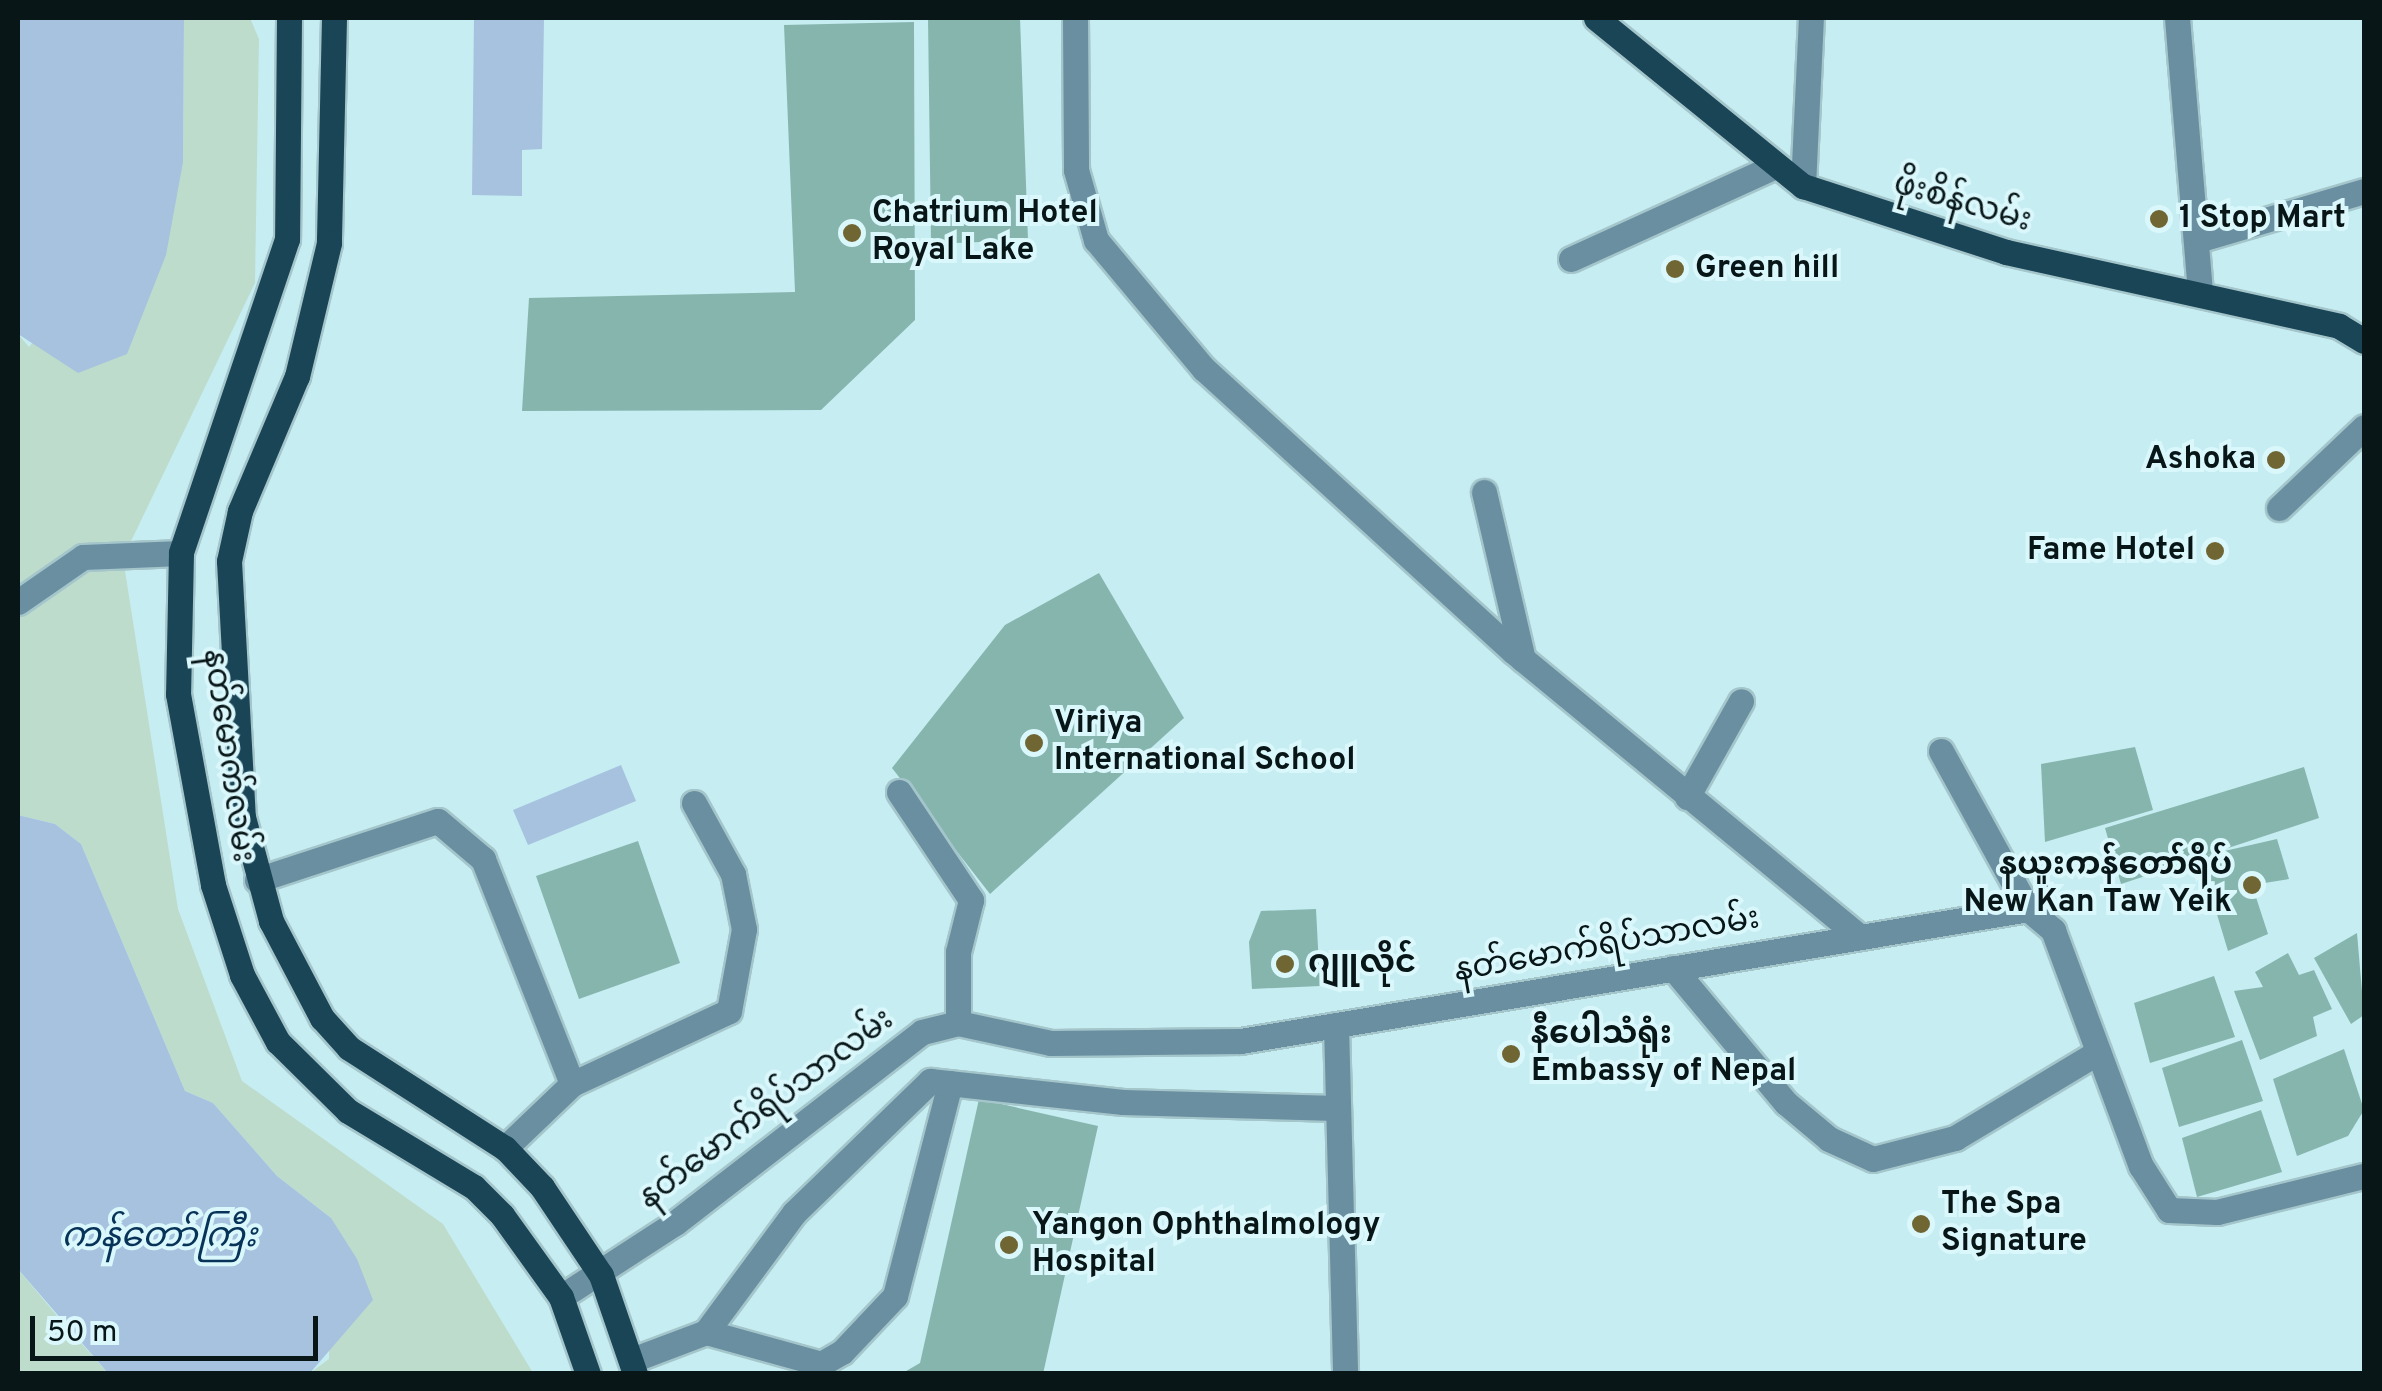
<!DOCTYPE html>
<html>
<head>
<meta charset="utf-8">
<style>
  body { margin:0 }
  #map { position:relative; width:2382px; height:1391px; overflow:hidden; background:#c6edf2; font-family:Overpass,"Noto Sans Myanmar",sans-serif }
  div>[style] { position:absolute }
  .green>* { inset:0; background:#bddccc }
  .water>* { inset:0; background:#a6c2df }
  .building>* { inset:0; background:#86b5ae }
  .roads { filter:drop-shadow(2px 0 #a4c6cb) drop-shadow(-2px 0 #a4c6cb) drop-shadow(0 2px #a4c6cb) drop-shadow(0 -2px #a4c6cb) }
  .minor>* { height:25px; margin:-12.5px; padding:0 12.5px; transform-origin:12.5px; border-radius:12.5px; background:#698fa1 }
  .major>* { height:25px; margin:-12.5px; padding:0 12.5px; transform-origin:12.5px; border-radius:12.5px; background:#194557 }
  .dots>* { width:28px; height:28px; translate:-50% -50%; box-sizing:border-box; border:5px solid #daf8fc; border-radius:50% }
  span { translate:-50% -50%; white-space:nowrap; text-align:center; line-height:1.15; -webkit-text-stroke:8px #daf8fc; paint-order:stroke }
  .street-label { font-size:32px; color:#081618 }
  .poi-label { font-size:32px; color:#081618; font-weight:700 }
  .left { translate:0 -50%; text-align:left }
  .right { translate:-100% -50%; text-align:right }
  .water-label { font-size:35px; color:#083359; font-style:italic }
  .frame { position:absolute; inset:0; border:20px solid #081618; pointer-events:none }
  .scale { position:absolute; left:30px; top:1316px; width:288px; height:45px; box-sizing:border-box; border:5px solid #081618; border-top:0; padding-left:12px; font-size:30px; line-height:35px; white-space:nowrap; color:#081618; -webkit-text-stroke:8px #daf8fc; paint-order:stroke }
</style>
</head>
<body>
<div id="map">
  <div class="green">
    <div style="clip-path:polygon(184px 18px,250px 18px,259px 39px,255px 283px,123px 558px,178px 909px,242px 1081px,443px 1224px,533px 1373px,310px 1373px,329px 1359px,331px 1218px,277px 1176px,213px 1103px,185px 1091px,81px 844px,55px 824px,18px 815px,18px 334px,29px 347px,183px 162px)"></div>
    <div style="clip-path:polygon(18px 1269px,63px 1323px,108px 1373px,18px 1373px)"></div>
  </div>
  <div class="water">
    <div style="clip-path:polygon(18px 18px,184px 18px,183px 162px,166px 255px,127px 354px,78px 373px,18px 334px)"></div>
    <div style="clip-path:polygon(474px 18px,544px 18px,542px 149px,522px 150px,522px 196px,472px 195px)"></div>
    <div style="clip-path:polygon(621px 765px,636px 801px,528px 845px,513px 810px)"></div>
    <div style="clip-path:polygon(18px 815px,55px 824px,81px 844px,185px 1091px,213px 1103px,277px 1176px,331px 1218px,357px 1259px,373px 1300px,310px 1373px,108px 1373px,18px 1269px)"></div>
  </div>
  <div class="building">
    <div style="clip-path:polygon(928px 18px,1020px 18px,1028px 240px,931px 244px)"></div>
    <div style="clip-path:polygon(914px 22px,915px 320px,821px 410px,522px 411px,529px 298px,795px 292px,784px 25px)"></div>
    <div style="clip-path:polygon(1099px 573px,1184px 718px,990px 894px,892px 768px,1005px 625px)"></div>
    <div style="clip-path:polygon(2135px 747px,2153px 810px,2045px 842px,2041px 764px)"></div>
    <div style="clip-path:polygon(2304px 767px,2319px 818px,2207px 855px,2277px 839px,2289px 879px,2252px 885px,2268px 934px,2228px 951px,2200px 858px,2121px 884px,2105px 828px)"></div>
    <div style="clip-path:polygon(638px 841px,680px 963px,579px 999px,536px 876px)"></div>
    <div style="clip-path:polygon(1316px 909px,1320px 986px,1252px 989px,1249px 942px,1261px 911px)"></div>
    <div style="clip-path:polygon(2357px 933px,2364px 1015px,2351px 1024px,2314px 958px)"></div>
    <div style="clip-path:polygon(2288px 953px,2299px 975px,2314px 970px,2332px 1009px,2313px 1017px,2317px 1036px,2260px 1060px,2234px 991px,2263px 987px,2255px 972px)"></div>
    <div style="clip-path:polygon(2214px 976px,2235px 1037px,2150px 1063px,2134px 1003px)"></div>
    <div style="clip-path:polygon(2242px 1040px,2263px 1101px,2179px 1127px,2162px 1068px)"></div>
    <div style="clip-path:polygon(2344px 1049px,2364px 1110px,2348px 1136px,2297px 1156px,2273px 1079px)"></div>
    <div style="clip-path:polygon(979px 1099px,1098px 1126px,1043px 1374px,901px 1374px,920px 1363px)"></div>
    <div style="clip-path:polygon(2261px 1110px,2282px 1172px,2197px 1197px,2182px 1138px)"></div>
  </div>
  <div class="roads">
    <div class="minor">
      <div style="left:1075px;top:18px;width:152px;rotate:89.6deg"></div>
      <div style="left:1076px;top:170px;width:73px;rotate:74.1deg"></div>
      <div style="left:1096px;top:240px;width:168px;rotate:50.1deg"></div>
      <div style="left:1204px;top:369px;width:418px;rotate:42.4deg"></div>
      <div style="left:1513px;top:651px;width:446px;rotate:39.5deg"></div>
      <div style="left:2177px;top:18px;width:275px;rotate:85.2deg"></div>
      <div style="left:1803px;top:186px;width:168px;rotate:-87.3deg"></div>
      <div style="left:2201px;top:239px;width:170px;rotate:-16.4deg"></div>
      <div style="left:1571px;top:259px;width:220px;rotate:-24.5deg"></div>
      <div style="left:1484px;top:492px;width:172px;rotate:76.9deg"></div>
      <div style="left:2279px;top:508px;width:117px;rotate:-43.6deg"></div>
      <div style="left:18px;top:602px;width:79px;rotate:-34.7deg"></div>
      <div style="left:83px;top:557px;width:98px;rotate:-2.3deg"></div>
      <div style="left:1941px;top:751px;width:180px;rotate:61.2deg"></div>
      <div style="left:2028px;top:909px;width:33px;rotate:40deg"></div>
      <div style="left:2053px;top:930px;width:252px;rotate:69.6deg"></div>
      <div style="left:2141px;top:1166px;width:52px;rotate:57.5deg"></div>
      <div style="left:2169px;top:1210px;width:48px;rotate:2.4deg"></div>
      <div style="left:2217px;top:1212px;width:151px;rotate:-13.8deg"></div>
      <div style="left:899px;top:792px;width:130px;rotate:56.3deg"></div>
      <div style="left:971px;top:900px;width:54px;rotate:104deg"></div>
      <div style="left:958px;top:952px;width:71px;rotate:90deg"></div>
      <div style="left:1687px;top:797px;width:110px;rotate:-60.6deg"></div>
      <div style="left:257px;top:880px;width:190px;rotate:-18.1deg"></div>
      <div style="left:438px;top:821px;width:59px;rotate:40.2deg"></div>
      <div style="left:483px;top:859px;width:242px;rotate:68.4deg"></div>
      <div style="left:572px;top:1084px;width:93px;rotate:136.3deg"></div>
      <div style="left:1673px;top:968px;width:176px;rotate:50.1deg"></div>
      <div style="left:1786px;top:1103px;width:56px;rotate:39.9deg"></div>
      <div style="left:1829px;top:1139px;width:48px;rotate:24.4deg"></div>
      <div style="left:1873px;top:1159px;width:85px;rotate:-14.4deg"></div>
      <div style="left:1955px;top:1138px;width:167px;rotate:-31deg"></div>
      <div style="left:1336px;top:1025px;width:349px;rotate:88.5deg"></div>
      <div style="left:572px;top:1084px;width:173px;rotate:-24.9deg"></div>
      <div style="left:729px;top:1011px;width:83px;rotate:-79.6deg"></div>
      <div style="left:744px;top:929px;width:56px;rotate:-101.3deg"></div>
      <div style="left:733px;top:874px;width:81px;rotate:-118.8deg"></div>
      <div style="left:561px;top:1297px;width:136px;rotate:-33deg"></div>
      <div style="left:675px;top:1223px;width:312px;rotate:-37.7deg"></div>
      <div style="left:922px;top:1032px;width:37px;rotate:-14deg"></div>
      <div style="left:958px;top:1023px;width:95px;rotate:12.1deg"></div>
      <div style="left:1051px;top:1043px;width:190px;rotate:-0.6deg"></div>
      <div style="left:1241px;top:1041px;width:798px;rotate:-9.52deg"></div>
      <div style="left:706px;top:1332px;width:119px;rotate:15.5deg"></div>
      <div style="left:821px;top:1364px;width:24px;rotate:-30deg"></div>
      <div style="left:842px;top:1352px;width:77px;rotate:-46.6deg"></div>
      <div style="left:895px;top:1296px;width:220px;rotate:-75.5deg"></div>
      <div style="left:632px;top:1360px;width:79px;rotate:-20.7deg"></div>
      <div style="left:706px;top:1332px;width:148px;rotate:-53.5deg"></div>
      <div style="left:794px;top:1213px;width:190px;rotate:-44.1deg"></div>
      <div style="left:930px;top:1081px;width:194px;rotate:6.2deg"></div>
      <div style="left:1123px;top:1102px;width:213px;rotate:1.6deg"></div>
    </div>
    <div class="major">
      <div style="left:289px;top:18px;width:221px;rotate:90.5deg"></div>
      <div style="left:287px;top:239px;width:331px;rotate:108.7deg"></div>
      <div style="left:181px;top:553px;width:141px;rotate:91.2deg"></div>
      <div style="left:178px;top:694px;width:194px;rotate:79.6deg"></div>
      <div style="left:213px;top:885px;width:95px;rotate:72.1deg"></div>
      <div style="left:242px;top:975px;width:76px;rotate:61.8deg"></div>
      <div style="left:278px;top:1042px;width:98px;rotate:44.6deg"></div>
      <div style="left:348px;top:1111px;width:147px;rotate:31.1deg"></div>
      <div style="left:474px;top:1187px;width:40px;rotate:45deg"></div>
      <div style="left:502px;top:1215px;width:101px;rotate:54.3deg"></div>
      <div style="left:561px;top:1297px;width:82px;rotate:70.7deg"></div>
      <div style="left:334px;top:18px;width:225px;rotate:91.3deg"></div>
      <div style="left:329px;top:243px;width:137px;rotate:103.5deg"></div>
      <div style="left:297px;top:376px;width:147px;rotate:112.9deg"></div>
      <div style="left:240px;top:511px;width:51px;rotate:102.4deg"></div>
      <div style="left:229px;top:561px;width:256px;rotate:86.9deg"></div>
      <div style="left:243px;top:817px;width:108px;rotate:74.9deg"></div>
      <div style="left:271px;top:921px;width:110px;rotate:62.3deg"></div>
      <div style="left:322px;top:1018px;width:40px;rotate:48deg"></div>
      <div style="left:349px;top:1048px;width:185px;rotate:32.7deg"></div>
      <div style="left:505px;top:1148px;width:54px;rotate:46.5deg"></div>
      <div style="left:542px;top:1187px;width:106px;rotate:56.2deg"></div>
      <div style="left:601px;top:1275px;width:105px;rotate:71deg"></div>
      <div style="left:1596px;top:18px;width:267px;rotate:39.1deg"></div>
      <div style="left:1803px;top:186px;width:213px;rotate:18deg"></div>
      <div style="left:2006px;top:252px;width:341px;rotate:12.5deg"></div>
      <div style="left:2339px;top:326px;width:29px;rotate:31deg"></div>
    </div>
  </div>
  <div class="dots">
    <div style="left:2159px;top:219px;background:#706633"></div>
    <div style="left:852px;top:233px;background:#706633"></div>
    <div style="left:1675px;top:269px;background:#706633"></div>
    <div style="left:2276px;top:460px;background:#706633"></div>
    <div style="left:2215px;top:551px;background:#706633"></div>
    <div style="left:1034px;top:743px;background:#706633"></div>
    <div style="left:2252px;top:885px;background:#706633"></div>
    <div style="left:1285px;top:964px;background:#706633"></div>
    <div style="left:1511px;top:1054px;background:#706633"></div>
    <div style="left:1921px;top:1224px;background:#706633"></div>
    <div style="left:1009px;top:1245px;background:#706633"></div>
  </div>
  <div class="street-label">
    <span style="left:1962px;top:204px;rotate:16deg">ဖိုးစိန်လမ်း</span>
    <span style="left:227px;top:756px;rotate:82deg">နတ်မောက်လမ်း</span>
    <span style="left:1607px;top:946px;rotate:-10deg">နတ်မောက်ရိပ်သာလမ်း</span>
    <span style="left:767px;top:1110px;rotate:-37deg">နတ်မောက်ရိပ်သာလမ်း</span>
  </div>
  <div class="poi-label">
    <span class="left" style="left:872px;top:233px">Chatrium Hotel<br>Royal Lake</span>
    <span class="left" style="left:2179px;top:219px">1 Stop Mart</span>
    <span class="left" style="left:1695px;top:269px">Green hill</span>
    <span class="right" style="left:2256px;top:460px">Ashoka</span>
    <span class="right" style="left:2195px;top:551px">Fame Hotel</span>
    <span class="left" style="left:1054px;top:743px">Viriya<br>International School</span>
    <span class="right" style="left:2232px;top:885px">နယူးကန်တော်ရိပ်<br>New Kan Taw Yeik</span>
    <span class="left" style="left:1308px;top:964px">ဂျူလိုင်</span>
    <span class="left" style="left:1531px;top:1054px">နီပေါသံရုံး<br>Embassy of Nepal</span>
    <span class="left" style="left:1941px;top:1224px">The Spa<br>Signature</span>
    <span class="left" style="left:1032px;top:1245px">Yangon Ophthalmology<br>Hospital</span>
  </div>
  <div class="water-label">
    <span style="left:159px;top:1237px">ကန်တော်ကြီး</span>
  </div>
  <div class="frame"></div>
  <div class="scale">50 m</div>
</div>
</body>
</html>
